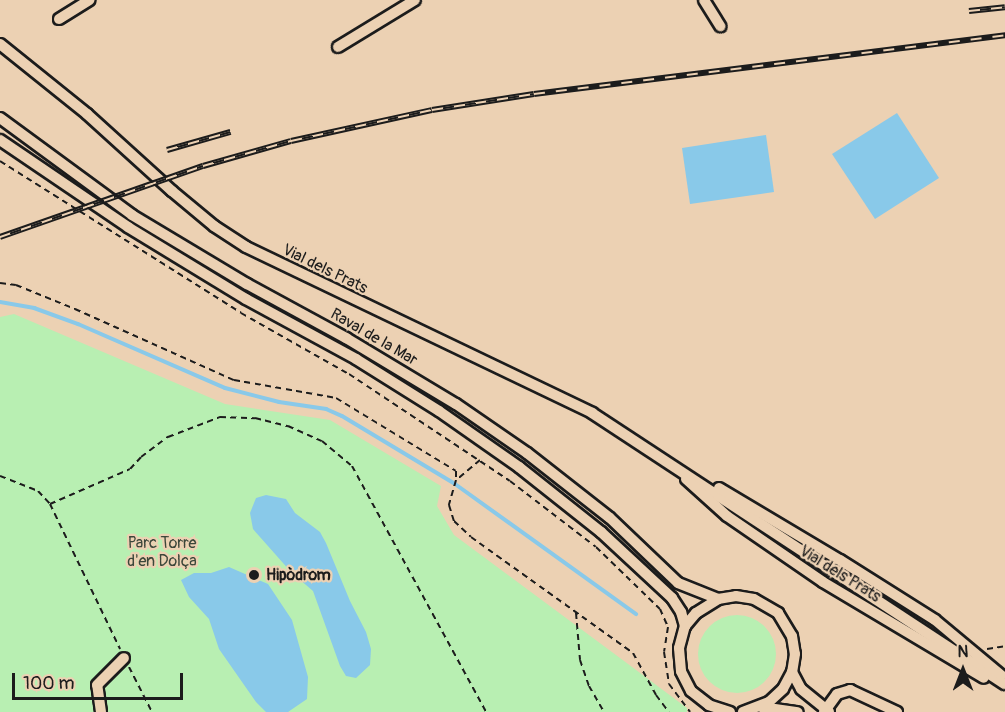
<!DOCTYPE html>
<html>
<head>
<meta charset="utf-8">
<style>
  body { margin:0 }
  #map { position:relative; width:1005px; height:712px; overflow:hidden; background:#ecd1b3; font-family:Pangolin,sans-serif }
  div>[style] { position:absolute }
  .green>* { inset:0; background:#b8efb2 }
  .round { border-radius:50% }
  .water>* { inset:0; background:#89c9e9 }
  .stream>* { height:4px; margin:-2px; padding:0 2px; transform-origin:2px; border-radius:2px; background:#89c9e9 }
  .path>* { height:2px; margin-top:-1px; transform-origin:0; background:repeating-linear-gradient(90deg,#1c1c1c 0 6px,transparent 0 10.5px) }
  .roads { filter:drop-shadow(2px 0 #1c1c1c) drop-shadow(-2px 0 #1c1c1c) drop-shadow(0 2px #1c1c1c) drop-shadow(0 -2px #1c1c1c) }
  .minor>* { height:10px; margin:-5px; padding:0 5px; transform-origin:5px; border-radius:5px; background:#ecd1b3 }
  .rail>* { height:6px; margin-top:-3px; transform-origin:0; background:repeating-linear-gradient(90deg,#ecd1b3 0 11px,#1c1c1c 0 22px); box-sizing:border-box; border-block:2px solid #1c1c1c }
  .dots>* { width:16px; height:16px; translate:-50% -50%; box-sizing:border-box; border:3px solid #ecd1b3; border-radius:50% }
  span { translate:-50% -50%; white-space:nowrap; text-align:center; line-height:1.15; -webkit-text-stroke:4.5px #ecd1b3; paint-order:stroke }
  .street-label { font-size:16px; color:#1c1c1c }
  .park-label { font-size:16px; color:#3b463a }
  .poi-label { font-size:16px; color:#1c1c1c; font-weight:700 }
  .left { translate:0 -50%; text-align:left }
  .north { position:absolute; left:933px; top:640px; width:60px; height:60px; -webkit-text-stroke:4px #ecd1b3; paint-order:stroke; rotate:0deg; font-size:16px; font-weight:700; line-height:24px; text-align:center; color:#1c1c1c }
  .north::after { content:''; display:block; margin:auto; width:21px; height:27px; background:#1c1c1c; clip-path:polygon(50% 0,100% 100%,50% 72%,0 100%) }
  .scale { position:absolute; left:12px; top:673px; width:171px; height:27px; box-sizing:border-box; border:3px solid #1c1c1c; border-top:0; padding-left:8px; font-size:18px; line-height:21px; white-space:nowrap; color:#1c1c1c; -webkit-text-stroke:4px #ecd1b3; paint-order:stroke }
</style>
</head>
<body>
<div id="map">
  <div class="green">
    <div style="clip-path:polygon(14px 314px,225px 404px,330px 420px,441px 486px,437px 506px,454px 535px,620px 658px,687px 708px,687px 712px,0 712px,0 317px)"></div>
    <div class="round" style="left:698px;top:615px;width:78px;height:78px"></div>
  </div>
  <div class="water">
    <div style="clip-path:polygon(897px 113px,939px 178px,875px 219px,832px 154px)"></div>
    <div style="clip-path:polygon(766px 135px,774px 192px,690px 204px,682px 148px)"></div>
    <div style="clip-path:polygon(266px 495px,286px 499px,295px 513px,320px 532px,326px 543px,350px 601px,366px 632px,371px 649px,370px 665px,356px 678px,346px 676px,340px 666px,313px 591px,291px 572px,253px 529px,250px 513px,256px 498px)"></div>
    <div style="clip-path:polygon(229px 567px,268px 584px,292px 620px,308px 677px,307px 699px,288px 712px,266px 712px,256px 702px,219px 649px,209px 619px,189px 597px,181px 580px,194px 573px,211px 573px)"></div>
  </div>
  <div class="stream">
    <div style="left:0;top:302px;width:35px;rotate:10deg"></div>
    <div style="left:34px;top:308px;width:47px;rotate:20deg"></div>
    <div style="left:78px;top:324px;width:160px;rotate:23.5deg"></div>
    <div style="left:225px;top:388px;width:56px;rotate:14.5deg"></div>
    <div style="left:279px;top:402px;width:48px;rotate:8.5deg"></div>
    <div style="left:326px;top:409px;width:17px;rotate:24deg"></div>
    <div style="left:342px;top:416px;width:132px;rotate:31deg"></div>
    <div style="left:455px;top:484px;width:223px;rotate:35.7deg"></div>
  </div>
  <div class="path">
    <div style="left:0;top:161px;width:285px;rotate:32.2deg"></div>
    <div style="left:241px;top:313px;width:124px;rotate:29.5deg"></div>
    <div style="left:349px;top:374px;width:193px;rotate:33.6deg"></div>
    <div style="left:510px;top:481px;width:108px;rotate:37.5deg"></div>
    <div style="left:596px;top:547px;width:89px;rotate:44.1deg"></div>
    <div style="left:660px;top:609px;width:20px;rotate:66deg"></div>
    <div style="left:668px;top:627px;width:25px;rotate:99deg"></div>
    <div style="left:664px;top:652px;width:32px;rotate:81deg"></div>
    <div style="left:669px;top:684px;width:35px;rotate:53deg"></div>
    <div style="left:0;top:283px;width:16px;rotate:7deg"></div>
    <div style="left:16px;top:285px;width:64px;rotate:22.1deg"></div>
    <div style="left:75px;top:309px;width:174px;rotate:24.1deg"></div>
    <div style="left:234px;top:380px;width:104px;rotate:10deg"></div>
    <div style="left:336px;top:398px;width:140px;rotate:31.3deg"></div>
    <div style="left:456px;top:471px;width:9px;rotate:90deg"></div>
    <div style="left:480px;top:460px;width:31px;rotate:140deg"></div>
    <div style="left:456px;top:480px;width:26px;rotate:106deg"></div>
    <div style="left:449px;top:505px;width:17px;rotate:73deg"></div>
    <div style="left:454px;top:521px;width:23px;rotate:43deg"></div>
    <div style="left:471px;top:537px;width:199px;rotate:35.6deg"></div>
    <div style="left:633px;top:653px;width:48px;rotate:61.3deg"></div>
    <div style="left:656px;top:695px;width:21px;rotate:53deg"></div>
    <div style="left:0;top:476px;width:41px;rotate:21.5deg"></div>
    <div style="left:38px;top:491px;width:18px;rotate:47deg"></div>
    <div style="left:50px;top:504px;width:161px;rotate:64.2deg"></div>
    <div style="left:50px;top:504px;width:87px;rotate:-23.6deg"></div>
    <div style="left:130px;top:469px;width:16px;rotate:-47deg"></div>
    <div style="left:141px;top:457px;width:34px;rotate:-37deg"></div>
    <div style="left:168px;top:437px;width:56px;rotate:-21deg"></div>
    <div style="left:220px;top:417px;width:35px;rotate:2deg"></div>
    <div style="left:255px;top:418px;width:34px;rotate:14deg"></div>
    <div style="left:288px;top:426px;width:37px;rotate:24deg"></div>
    <div style="left:322px;top:441px;width:39px;rotate:40deg"></div>
    <div style="left:352px;top:466px;width:280px;rotate:61.4deg"></div>
    <div style="left:576px;top:613px;width:47px;rotate:85.1deg"></div>
    <div style="left:580px;top:660px;width:28px;rotate:71deg"></div>
    <div style="left:589px;top:686px;width:30px;rotate:60deg"></div>
    <div style="left:987px;top:649px;width:18px;rotate:-9deg"></div>
    <div style="left:129px;top:667px;width:51px;rotate:62.9deg"></div>
  </div>
  <div class="roads">
    <div class="minor">
      <div style="left:704px;top:0;width:31px;rotate:58deg"></div>
      <div style="left:59px;top:19px;width:36px;rotate:-32deg"></div>
      <div style="left:0;top:44px;width:112px;rotate:38.8deg"></div>
      <div style="left:87px;top:114px;width:115px;rotate:42.2deg"></div>
      <div style="left:172px;top:191px;width:55px;rotate:39.8deg"></div>
      <div style="left:214px;top:226px;width:38px;rotate:33deg"></div>
      <div style="left:246px;top:247px;width:384px;rotate:25.6deg"></div>
      <div style="left:592px;top:413px;width:494px;rotate:33.3deg"></div>
      <div style="left:338px;top:47px;width:90px;rotate:-31.4deg"></div>
      <div style="left:0;top:118px;width:164px;rotate:36.3deg"></div>
      <div style="left:132px;top:215px;width:134px;rotate:31deg"></div>
      <div style="left:247px;top:284px;width:113px;rotate:28.6deg"></div>
      <div style="left:346px;top:338px;width:128px;rotate:31deg"></div>
      <div style="left:456px;top:404px;width:86px;rotate:34.6deg"></div>
      <div style="left:527px;top:453px;width:105px;rotate:38.1deg"></div>
      <div style="left:610px;top:518px;width:94px;rotate:43.7deg"></div>
      <div style="left:678px;top:583px;width:43px;rotate:21.8deg"></div>
      <div style="left:0;top:140px;width:155px;rotate:34.2deg"></div>
      <div style="left:128px;top:227px;width:138px;rotate:31.4deg"></div>
      <div style="left:246px;top:299px;width:125px;rotate:28.6deg"></div>
      <div style="left:356px;top:359px;width:98px;rotate:32.1deg"></div>
      <div style="left:439px;top:411px;width:98px;rotate:35deg"></div>
      <div style="left:519px;top:467px;width:105px;rotate:38.4deg"></div>
      <div style="left:601px;top:532px;width:97px;rotate:42.9deg"></div>
      <div style="left:672px;top:598px;width:17px;rotate:57deg"></div>
      <div style="left:681px;top:612px;width:15px;rotate:74deg"></div>
      <div style="left:686px;top:479px;width:55px;rotate:42.1deg"></div>
      <div style="left:727px;top:516px;width:116px;rotate:34.5deg"></div>
      <div style="left:823px;top:582px;width:187px;rotate:30.8deg"></div>
      <div style="left:719px;top:488px;width:141px;rotate:30.8deg"></div>
      <div style="left:840px;top:560px;width:112px;rotate:32.3deg"></div>
      <div style="left:935px;top:620px;width:86px;rotate:39.8deg"></div>
      <div style="left:792px;top:672px;width:19px;rotate:62deg"></div>
      <div style="left:801px;top:689px;width:36px;rotate:39deg"></div>
      <div style="left:761px;top:707px;width:37px;rotate:8deg"></div>
      <div style="left:101px;top:712px;width:27px;rotate:-98deg"></div>
      <div style="left:97px;top:685px;width:38px;rotate:-45deg"></div>
      <div style="left:730px;top:712px;width:22px;rotate:-162deg"></div>
      <div style="left:709px;top:705px;width:23px;rotate:-142deg"></div>
      <div style="left:691px;top:691px;width:22px;rotate:-117deg"></div>
      <div style="left:681px;top:671px;width:23px;rotate:-95deg"></div>
      <div style="left:679px;top:648px;width:23px;rotate:-75deg"></div>
      <div style="left:685px;top:626px;width:17px;rotate:-50deg"></div>
      <div style="left:696px;top:613px;width:26px;rotate:-32deg"></div>
      <div style="left:718px;top:599px;width:18px;rotate:-9deg"></div>
      <div style="left:736px;top:596px;width:18px;rotate:9deg"></div>
      <div style="left:754px;top:599px;width:28px;rotate:30deg"></div>
      <div style="left:778px;top:613px;width:27px;rotate:59deg"></div>
      <div style="left:792px;top:636px;width:18px;rotate:81deg"></div>
      <div style="left:795px;top:654px;width:18px;rotate:99deg"></div>
      <div style="left:792px;top:672px;width:19px;rotate:118deg"></div>
      <div style="left:783px;top:689px;width:19px;rotate:137deg"></div>
      <div style="left:769px;top:702px;width:28px;rotate:159deg"></div>
      <div style="left:824px;top:712px;width:22px;rotate:-54deg"></div>
      <div style="left:837px;top:694px;width:14px;rotate:-17deg"></div>
      <div style="left:850px;top:690px;width:52px;rotate:25.1deg"></div>
    </div>
  </div>
  <div class="rail">
    <div style="left:969px;top:11px;width:36px;rotate:-6deg"></div>
    <div style="left:167px;top:150px;width:66px;rotate:-15.9deg"></div>
    <div style="left:0;top:237px;width:215px;rotate:-19.3deg"></div>
    <div style="left:203px;top:166px;width:91px;rotate:-15.9deg"></div>
    <div style="left:291px;top:141px;width:144px;rotate:-12.4deg"></div>
    <div style="left:432px;top:110px;width:103px;rotate:-8.9deg"></div>
    <div style="left:534px;top:94px;width:475px;rotate:-7.1deg"></div>
  </div>
  <div class="dots">
    <div style="left:254px;top:575px;background:#1c1c1c"></div>
  </div>
  <div class="street-label">
    <span style="left:325px;top:269px;rotate:26deg">Vial dels Prats</span>
    <span style="left:374px;top:337px;rotate:30deg">Raval de la Mar</span>
    <span style="left:840px;top:574px;rotate:32deg">Vial dels Prats</span>
  </div>
  <div class="park-label">
    <span style="left:162px;top:552px">Parc Torre<br>d'en Dolça</span>
  </div>
  <div class="poi-label">
    <span class="left" style="left:266px;top:575px">Hipòdrom</span>
  </div>
  <div class="north">N</div>
  <div class="scale">100 m</div>
</div>
</body>
</html>
